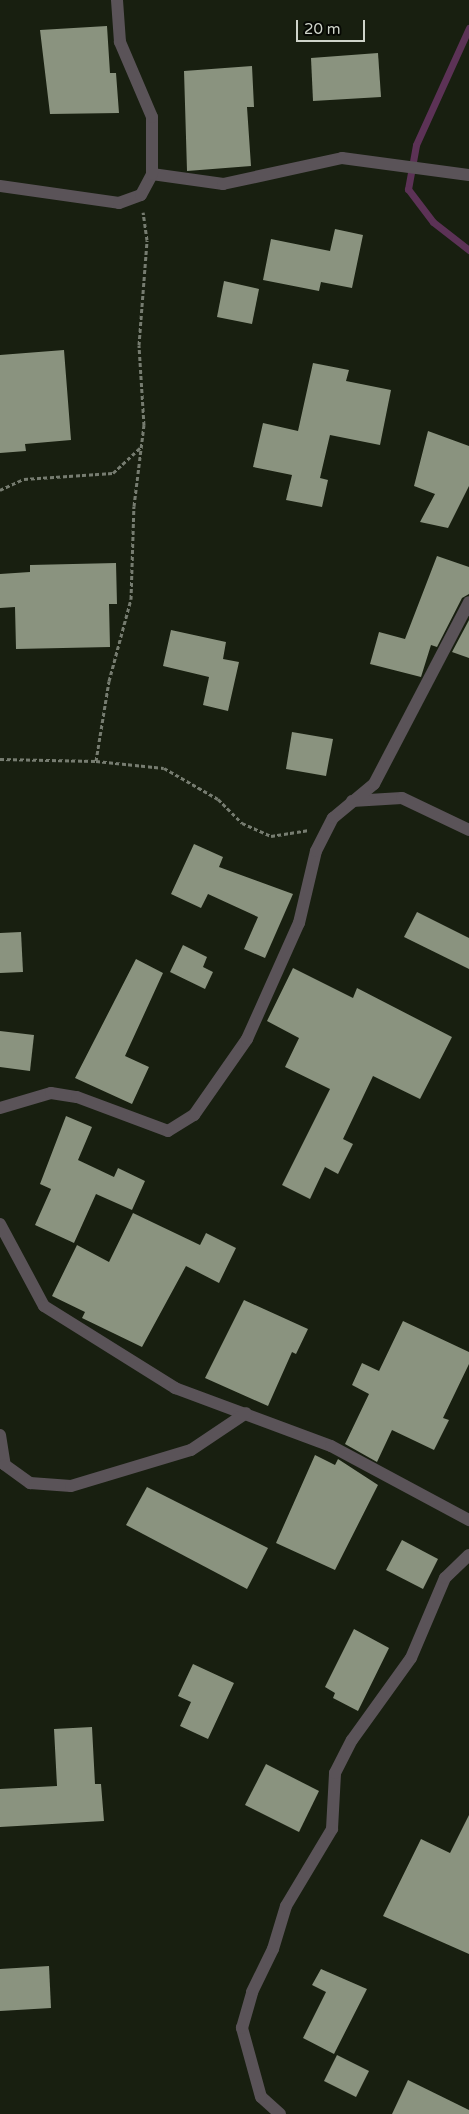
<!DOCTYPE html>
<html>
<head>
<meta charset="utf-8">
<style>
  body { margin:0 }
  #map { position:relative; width:469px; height:2114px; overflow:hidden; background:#181f10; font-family:"Varela Round",sans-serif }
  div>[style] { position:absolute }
  .stream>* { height:7px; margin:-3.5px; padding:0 3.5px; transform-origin:3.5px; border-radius:3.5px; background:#5c3256 }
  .building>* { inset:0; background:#8a937f }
  .path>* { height:3px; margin-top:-1.5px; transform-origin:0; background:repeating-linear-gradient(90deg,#767c70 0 4px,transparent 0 6.5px) }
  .minor>* { height:12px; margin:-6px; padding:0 6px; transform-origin:6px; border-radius:6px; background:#5a5358 }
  span { translate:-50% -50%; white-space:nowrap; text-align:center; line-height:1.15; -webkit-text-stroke:5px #060803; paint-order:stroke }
  .scale { position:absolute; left:296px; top:20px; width:69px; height:22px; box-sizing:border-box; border:2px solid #cfd4ca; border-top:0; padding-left:6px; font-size:15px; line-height:18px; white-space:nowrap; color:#cfd4ca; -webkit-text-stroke:4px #060803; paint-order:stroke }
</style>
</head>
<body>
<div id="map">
  <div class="stream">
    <div style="left:469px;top:28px;width:128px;rotate:114.4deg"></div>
    <div style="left:416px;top:145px;width:45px;rotate:100.3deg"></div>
    <div style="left:408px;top:189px;width:41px;rotate:52.9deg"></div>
    <div style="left:433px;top:222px;width:46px;rotate:37.9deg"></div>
  </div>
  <div class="building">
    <div style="clip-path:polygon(107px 26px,110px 73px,116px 73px,119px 113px,50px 114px,40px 30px)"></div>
    <div style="clip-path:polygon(378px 53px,381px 97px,313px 101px,311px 58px)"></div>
    <div style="clip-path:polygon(252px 66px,254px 107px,247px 107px,251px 166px,187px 171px,184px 71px)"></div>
    <div style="clip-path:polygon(335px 229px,363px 235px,352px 288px,321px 282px,319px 291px,263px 280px,271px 239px,330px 251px)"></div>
    <div style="clip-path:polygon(224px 281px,259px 289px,252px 324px,217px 317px)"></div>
    <div style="clip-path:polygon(64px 350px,71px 440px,25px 444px,26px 451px,0 453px,0 355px)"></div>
    <div style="clip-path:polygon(313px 363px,349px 370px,346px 381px,391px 390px,380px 445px,330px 435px,320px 478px,328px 480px,322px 507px,286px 500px,292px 475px,253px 467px,263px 423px,298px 431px)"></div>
    <div style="clip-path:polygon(428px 431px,469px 446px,469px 486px,448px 528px,420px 522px,435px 494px,414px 486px)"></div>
    <div style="clip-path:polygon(437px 556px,469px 567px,469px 594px,462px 598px,437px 647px,431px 645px,421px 677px,370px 664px,379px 632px,405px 639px)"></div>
    <div style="clip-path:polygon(116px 563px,117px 604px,109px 604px,110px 647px,16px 649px,15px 607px,0 608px,0 574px,30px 572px,30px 565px)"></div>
    <div style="clip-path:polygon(469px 620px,469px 658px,452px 652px)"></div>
    <div style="clip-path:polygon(171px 630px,226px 642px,223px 659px,239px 662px,228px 711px,203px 705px,209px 677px,163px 666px)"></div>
    <div style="clip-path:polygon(292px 732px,333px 739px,326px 776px,286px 769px)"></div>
    <div style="clip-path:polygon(194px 844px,223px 857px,219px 867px,293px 894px,265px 958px,244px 949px,258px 917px,208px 894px,201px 908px,171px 894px)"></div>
    <div style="clip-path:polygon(417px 912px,469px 938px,469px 969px,404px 937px)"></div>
    <div style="clip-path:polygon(21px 932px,23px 972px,0 973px,0 933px)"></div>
    <div style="clip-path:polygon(183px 945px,207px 957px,203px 967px,213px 972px,205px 989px,170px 972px)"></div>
    <div style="clip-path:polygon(136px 959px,163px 973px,125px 1056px,149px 1067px,132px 1104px,75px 1078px)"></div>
    <div style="clip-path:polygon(293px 968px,353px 998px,357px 988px,452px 1037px,420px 1099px,373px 1076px,343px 1139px,353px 1144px,338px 1174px,325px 1167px,310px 1199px,282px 1185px,330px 1089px,285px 1067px,299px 1038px,267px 1021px)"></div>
    <div style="clip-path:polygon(0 1031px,34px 1035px,30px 1071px,0 1067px)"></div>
    <div style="clip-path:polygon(66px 1116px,92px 1127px,78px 1160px,114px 1177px,118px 1168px,145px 1181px,132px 1210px,96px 1194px,74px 1243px,35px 1225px,51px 1189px,40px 1184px)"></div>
    <div style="clip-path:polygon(133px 1213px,200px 1245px,206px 1233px,236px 1248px,219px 1283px,186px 1266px,142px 1347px,82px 1318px,85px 1312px,52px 1296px,77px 1245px,109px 1262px)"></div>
    <div style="clip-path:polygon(244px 1300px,308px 1329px,296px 1354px,292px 1352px,268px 1406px,205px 1378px)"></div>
    <div style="clip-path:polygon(403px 1321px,469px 1352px,469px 1364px,443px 1418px,449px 1420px,434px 1450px,392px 1430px,377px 1462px,345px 1444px,369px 1394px,352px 1385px,362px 1363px,379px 1371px)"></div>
    <div style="clip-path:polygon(315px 1455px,335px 1465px,338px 1459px,378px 1485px,335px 1570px,276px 1543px)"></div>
    <div style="clip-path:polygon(147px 1487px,268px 1548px,247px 1589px,126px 1525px)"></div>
    <div style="clip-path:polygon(402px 1540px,438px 1559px,423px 1589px,386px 1570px)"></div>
    <div style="clip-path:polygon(354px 1629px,389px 1648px,358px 1711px,333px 1698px,335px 1693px,325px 1687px)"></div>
    <div style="clip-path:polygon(193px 1664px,234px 1683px,208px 1739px,180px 1726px,191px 1702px,178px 1696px)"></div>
    <div style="clip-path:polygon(92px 1727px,95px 1784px,101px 1784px,104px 1821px,0 1827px,0 1789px,57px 1786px,54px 1729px)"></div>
    <div style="clip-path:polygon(266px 1764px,319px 1791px,299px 1832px,245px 1805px)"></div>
    <div style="clip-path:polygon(469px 1815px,469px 1954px,383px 1916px,421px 1839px,450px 1853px)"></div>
    <div style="clip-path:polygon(49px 1966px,51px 2008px,0 2011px,0 1969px)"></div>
    <div style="clip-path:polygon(321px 1969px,367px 1989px,334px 2054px,303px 2038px,326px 1992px,312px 1985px)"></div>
    <div style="clip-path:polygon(337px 2055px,369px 2071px,356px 2097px,324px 2081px)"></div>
    <div style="clip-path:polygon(408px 2080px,469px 2110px,469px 2114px,392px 2114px)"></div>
  </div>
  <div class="path">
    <div style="left:0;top:490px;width:26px;rotate:-25deg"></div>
    <div style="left:24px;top:479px;width:89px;rotate:-3.9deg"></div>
    <div style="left:113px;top:473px;width:38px;rotate:-43deg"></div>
    <div style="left:0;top:759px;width:96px;rotate:1.2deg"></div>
    <div style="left:96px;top:761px;width:68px;rotate:5.9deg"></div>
    <div style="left:164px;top:768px;width:62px;rotate:29.9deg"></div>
    <div style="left:218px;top:799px;width:34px;rotate:45deg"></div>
    <div style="left:242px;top:823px;width:32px;rotate:24deg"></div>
    <div style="left:271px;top:836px;width:37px;rotate:-9deg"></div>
    <div style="left:96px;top:761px;width:81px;rotate:-80.8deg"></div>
    <div style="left:109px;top:681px;width:85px;rotate:-75deg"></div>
    <div style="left:131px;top:599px;width:93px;rotate:-88.2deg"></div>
    <div style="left:134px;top:506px;width:82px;rotate:-83deg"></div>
    <div style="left:144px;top:425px;width:80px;rotate:-93.6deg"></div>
    <div style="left:139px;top:345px;width:105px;rotate:-85.6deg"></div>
    <div style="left:147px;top:240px;width:28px;rotate:-98deg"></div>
  </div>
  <div class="minor">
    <div style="left:152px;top:174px;width:72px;rotate:8deg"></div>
    <div style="left:223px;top:184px;width:122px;rotate:-12.3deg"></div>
    <div style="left:342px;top:158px;width:128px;rotate:7.6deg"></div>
    <div style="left:0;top:186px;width:120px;rotate:8.1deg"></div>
    <div style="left:119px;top:203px;width:23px;rotate:-20deg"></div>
    <div style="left:141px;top:195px;width:24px;rotate:-62deg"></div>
    <div style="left:152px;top:174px;width:57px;rotate:-90deg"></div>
    <div style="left:152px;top:117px;width:82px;rotate:-113.1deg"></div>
    <div style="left:120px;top:42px;width:42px;rotate:-94.1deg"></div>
    <div style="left:352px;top:801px;width:50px;rotate:-3.4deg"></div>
    <div style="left:402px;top:798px;width:74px;rotate:25.5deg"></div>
    <div style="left:0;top:1108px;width:53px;rotate:-16.4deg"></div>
    <div style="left:51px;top:1093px;width:26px;rotate:9deg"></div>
    <div style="left:77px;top:1097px;width:97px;rotate:20.5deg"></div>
    <div style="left:168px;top:1131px;width:31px;rotate:-32deg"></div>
    <div style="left:194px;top:1115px;width:93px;rotate:-55.1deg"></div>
    <div style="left:247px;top:1039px;width:127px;rotate:-65.9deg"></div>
    <div style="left:299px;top:923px;width:74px;rotate:-76.7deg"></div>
    <div style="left:316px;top:851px;width:37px;rotate:-63deg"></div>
    <div style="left:333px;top:818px;width:53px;rotate:-39.7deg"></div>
    <div style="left:374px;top:784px;width:205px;rotate:-62.4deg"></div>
    <div style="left:0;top:1224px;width:93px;rotate:61.8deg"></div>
    <div style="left:44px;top:1306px;width:155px;rotate:32deg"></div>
    <div style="left:175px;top:1388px;width:166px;rotate:20.4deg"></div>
    <div style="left:331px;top:1446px;width:157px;rotate:28.2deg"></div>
    <div style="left:0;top:1435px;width:30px;rotate:81deg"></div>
    <div style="left:5px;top:1465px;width:31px;rotate:36deg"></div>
    <div style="left:30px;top:1483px;width:41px;rotate:4.2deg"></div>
    <div style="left:71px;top:1486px;width:125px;rotate:-16.7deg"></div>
    <div style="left:191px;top:1450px;width:66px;rotate:-33.9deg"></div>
    <div style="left:280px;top:2114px;width:25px;rotate:-138deg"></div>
    <div style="left:261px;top:2097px;width:72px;rotate:-105.4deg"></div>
    <div style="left:242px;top:2028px;width:37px;rotate:-74deg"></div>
    <div style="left:252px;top:1992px;width:48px;rotate:-64deg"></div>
    <div style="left:273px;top:1949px;width:45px;rotate:-73.2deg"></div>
    <div style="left:286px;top:1906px;width:90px;rotate:-59.1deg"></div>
    <div style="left:332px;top:1829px;width:56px;rotate:-86.9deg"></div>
    <div style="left:335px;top:1773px;width:37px;rotate:-63deg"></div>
    <div style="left:352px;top:1740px;width:101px;rotate:-54.3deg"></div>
    <div style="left:411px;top:1658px;width:87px;rotate:-67deg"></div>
    <div style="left:445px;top:1578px;width:33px;rotate:-44deg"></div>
  </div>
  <div class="scale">20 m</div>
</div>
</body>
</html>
